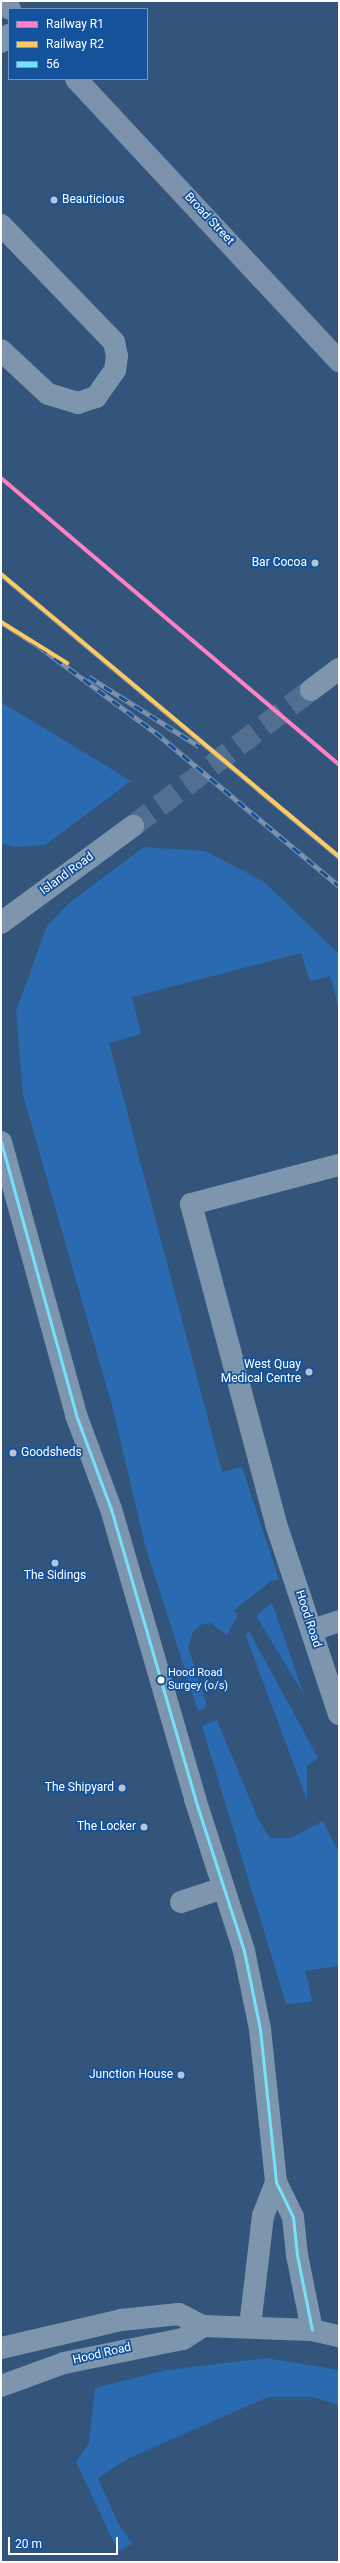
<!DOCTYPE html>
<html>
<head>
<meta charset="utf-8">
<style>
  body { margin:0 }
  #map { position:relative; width:340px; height:2563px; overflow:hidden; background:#33557c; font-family:Roboto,sans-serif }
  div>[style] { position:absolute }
  .green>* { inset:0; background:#296ab1 }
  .minor-tunnel>* { height:22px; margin-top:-11px; transform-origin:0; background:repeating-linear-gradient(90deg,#526e90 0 22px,transparent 0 33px) }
  .minor>* { height:22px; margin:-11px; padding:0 11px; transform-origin:11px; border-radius:11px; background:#7e95ae }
  .major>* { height:22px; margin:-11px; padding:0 11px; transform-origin:11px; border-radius:11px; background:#7c91ac }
  .rail>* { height:4.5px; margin-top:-2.25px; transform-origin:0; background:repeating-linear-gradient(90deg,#14529b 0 9px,#7e93ad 0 18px); box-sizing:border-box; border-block:1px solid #7e93ad }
  .bus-1>* { height:3px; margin:-1.5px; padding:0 1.5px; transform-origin:1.5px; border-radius:1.5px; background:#73e2fa }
  .rail-1>* { height:4px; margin:-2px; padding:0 2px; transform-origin:2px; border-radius:2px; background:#ff80c5 }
  .rail-2>* { height:4px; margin:-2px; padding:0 2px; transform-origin:2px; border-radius:2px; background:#fdc960 }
  .dots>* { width:11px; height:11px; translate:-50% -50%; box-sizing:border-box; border:2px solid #14529b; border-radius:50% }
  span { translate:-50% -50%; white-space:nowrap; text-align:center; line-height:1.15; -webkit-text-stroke:3.5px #14529b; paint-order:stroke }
  .bus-label { font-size:11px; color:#fff }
  .left { translate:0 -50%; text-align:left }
  .poi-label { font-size:12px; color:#fff }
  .right { translate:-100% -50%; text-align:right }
  .street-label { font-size:12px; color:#fff }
  .frame { position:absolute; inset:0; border:2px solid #fff; pointer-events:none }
  .legend { position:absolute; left:8px; top:8px; width:140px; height:72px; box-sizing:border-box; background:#14529b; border:1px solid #7297c3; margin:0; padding:5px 7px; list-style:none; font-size:12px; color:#fff }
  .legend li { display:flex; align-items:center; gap:8px; height:20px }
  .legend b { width:20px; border:1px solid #7297c3 }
  .scale { position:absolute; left:8px; top:2537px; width:110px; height:18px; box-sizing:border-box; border:2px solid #fff; border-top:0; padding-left:5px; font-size:12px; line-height:14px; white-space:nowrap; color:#fff; -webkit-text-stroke:3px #14529b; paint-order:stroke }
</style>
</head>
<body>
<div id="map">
  <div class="green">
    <div style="clip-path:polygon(1px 702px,131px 781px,45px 845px,15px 847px,1px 843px)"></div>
    <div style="clip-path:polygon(144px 847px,205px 851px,263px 881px,339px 954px,339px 1009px,330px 976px,310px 981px,301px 953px,132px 997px,141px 1034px,109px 1043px,222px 1472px,242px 1467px,279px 1580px,271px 1581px,233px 1611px,238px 1614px,227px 1635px,211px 1623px,200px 1625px,193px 1632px,188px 1647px,206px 1702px,205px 1708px,198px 1711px,145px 1545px,113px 1409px,23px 1095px,16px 1011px,47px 926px,68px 904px)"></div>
    <div style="clip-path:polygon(272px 1603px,304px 1695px,256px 1616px)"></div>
    <div style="clip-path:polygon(249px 1631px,318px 1758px,307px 1766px,307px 1800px,246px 1636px)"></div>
    <div style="clip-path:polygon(217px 1720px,258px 1819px,270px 1838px,290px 1838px,323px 1821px,339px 1853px,339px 1966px,305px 1971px,312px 1999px,310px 2002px,286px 2004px,202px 1726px)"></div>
    <div style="clip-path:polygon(266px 2358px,339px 2370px,339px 2409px,336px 2404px,313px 2397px,268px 2397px,129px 2458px,98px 2478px,118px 2523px,132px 2544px,118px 2551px,76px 2462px,89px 2443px,95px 2388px,167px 2370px)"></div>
  </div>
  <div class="minor-tunnel">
    <div style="left:133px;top:826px;width:224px;rotate:-37.4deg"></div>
  </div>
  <div class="minor">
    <div style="left:1px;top:42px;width:11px;rotate:-41deg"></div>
    <div style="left:1px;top:225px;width:163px;rotate:46deg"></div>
    <div style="left:114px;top:342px;width:14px;rotate:78deg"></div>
    <div style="left:117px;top:356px;width:14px;rotate:98deg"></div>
    <div style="left:115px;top:370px;width:33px;rotate:125deg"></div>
    <div style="left:96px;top:397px;width:19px;rotate:162deg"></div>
    <div style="left:78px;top:403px;width:31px;rotate:-163deg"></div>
    <div style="left:48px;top:394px;width:64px;rotate:-136.9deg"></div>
    <div style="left:311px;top:690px;width:35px;rotate:-37deg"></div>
    <div style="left:1px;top:923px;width:164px;rotate:-36.3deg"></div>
    <div style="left:1px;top:1142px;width:283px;rotate:74.6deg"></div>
    <div style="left:76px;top:1415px;width:100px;rotate:69.6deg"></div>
    <div style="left:111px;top:1509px;width:302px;rotate:73.8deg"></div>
    <div style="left:195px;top:1799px;width:160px;rotate:72.1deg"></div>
    <div style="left:244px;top:1951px;width:80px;rotate:78.4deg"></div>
    <div style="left:260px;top:2029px;width:154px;rotate:84deg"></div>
    <div style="left:276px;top:2182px;width:39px;rotate:64deg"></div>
    <div style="left:293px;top:2217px;width:38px;rotate:84deg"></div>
    <div style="left:297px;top:2255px;width:76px;rotate:78.7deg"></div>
    <div style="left:339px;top:1165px;width:153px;rotate:165.2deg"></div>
    <div style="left:191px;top:1204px;width:331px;rotate:75.1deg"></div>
    <div style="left:276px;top:1524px;width:200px;rotate:71.7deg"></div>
    <div style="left:312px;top:1630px;width:28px;rotate:-18deg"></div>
    <div style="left:181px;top:1902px;width:44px;rotate:-18.4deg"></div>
    <div style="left:250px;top:2326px;width:111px;rotate:-83.3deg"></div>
    <div style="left:263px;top:2216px;width:36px;rotate:-69deg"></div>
    <div style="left:1px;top:2348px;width:123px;rotate:-13.1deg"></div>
    <div style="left:121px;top:2320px;width:58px;rotate:-5.9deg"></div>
    <div style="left:179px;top:2314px;width:27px;rotate:27deg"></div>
    <div style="left:203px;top:2326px;width:109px;rotate:2.1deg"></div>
    <div style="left:312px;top:2330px;width:28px;rotate:13deg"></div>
    <div style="left:1px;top:2386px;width:67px;rotate:-20.1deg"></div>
    <div style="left:64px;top:2363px;width:121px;rotate:-11.4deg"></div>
    <div style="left:183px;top:2339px;width:24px;rotate:-33deg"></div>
  </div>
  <div class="major">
    <div style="left:2px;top:1px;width:11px;rotate:45deg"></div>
    <div style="left:76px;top:79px;width:386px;rotate:47deg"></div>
  </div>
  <div class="rail">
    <div style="left:1px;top:574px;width:441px;rotate:39.9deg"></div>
    <div style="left:1px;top:622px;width:52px;rotate:32.5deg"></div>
    <div style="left:40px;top:647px;width:143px;rotate:36.5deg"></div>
    <div style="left:155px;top:732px;width:240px;rotate:39.9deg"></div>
    <div style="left:89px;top:677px;width:130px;rotate:32.1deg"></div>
  </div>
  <div class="bus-1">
    <div style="left:1px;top:1142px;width:283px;rotate:74.6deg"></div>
    <div style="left:76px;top:1415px;width:100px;rotate:69.6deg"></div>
    <div style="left:111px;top:1509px;width:302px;rotate:73.8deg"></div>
    <div style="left:195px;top:1799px;width:160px;rotate:72.1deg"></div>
    <div style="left:244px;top:1951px;width:80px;rotate:78.4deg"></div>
    <div style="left:260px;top:2029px;width:154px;rotate:84deg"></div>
    <div style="left:276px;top:2182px;width:39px;rotate:64deg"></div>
    <div style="left:293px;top:2217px;width:38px;rotate:84deg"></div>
    <div style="left:297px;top:2255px;width:76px;rotate:78.7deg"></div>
  </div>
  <div class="rail-1">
    <div style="left:1px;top:478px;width:443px;rotate:40.3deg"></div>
  </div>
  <div class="rail-2">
    <div style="left:1px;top:574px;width:441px;rotate:39.9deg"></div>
    <div style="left:1px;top:622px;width:78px;rotate:31.8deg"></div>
  </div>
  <div class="dots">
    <div style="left:54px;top:200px;background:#b8c4d1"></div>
    <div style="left:315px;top:563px;background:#b8c4d1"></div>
    <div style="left:309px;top:1372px;background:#b8c4d1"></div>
    <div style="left:13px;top:1453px;background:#b8c4d1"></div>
    <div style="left:55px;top:1563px;background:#b8c4d1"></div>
    <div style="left:161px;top:1680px;background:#fff"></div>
    <div style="left:122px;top:1788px;background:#b8c4d1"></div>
    <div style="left:144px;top:1827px;background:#b8c4d1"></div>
    <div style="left:181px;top:2075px;background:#b8c4d1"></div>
  </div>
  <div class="bus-label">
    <span class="left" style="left:168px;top:1680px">Hood Road<br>Surgey (o/s)</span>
  </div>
  <div class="poi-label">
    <span class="left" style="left:62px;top:200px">Beauticious</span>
    <span class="right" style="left:307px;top:563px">Bar Cocoa</span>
    <span class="right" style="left:301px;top:1372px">West Quay<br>Medical Centre</span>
    <span class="left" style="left:21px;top:1453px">Goodsheds</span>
    <span style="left:55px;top:1576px">The Sidings</span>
    <span class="right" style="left:114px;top:1788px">The Shipyard</span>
    <span class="right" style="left:136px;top:1827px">The Locker</span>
    <span class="right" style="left:173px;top:2075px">Junction House</span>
  </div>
  <div class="street-label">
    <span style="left:209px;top:219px;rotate:47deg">Broad Street</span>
    <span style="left:67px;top:874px;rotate:-36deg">Island Road</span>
    <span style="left:308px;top:1619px;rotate:72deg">Hood Road</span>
    <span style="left:102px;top:2354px;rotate:-13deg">Hood Road</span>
  </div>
  <div class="frame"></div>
  <ul class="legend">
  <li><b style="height:5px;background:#ff80c5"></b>Railway R1</li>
  <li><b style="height:5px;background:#fdc960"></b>Railway R2</li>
  <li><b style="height:5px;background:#73e2fa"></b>56</li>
  </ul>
  <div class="scale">20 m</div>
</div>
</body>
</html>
